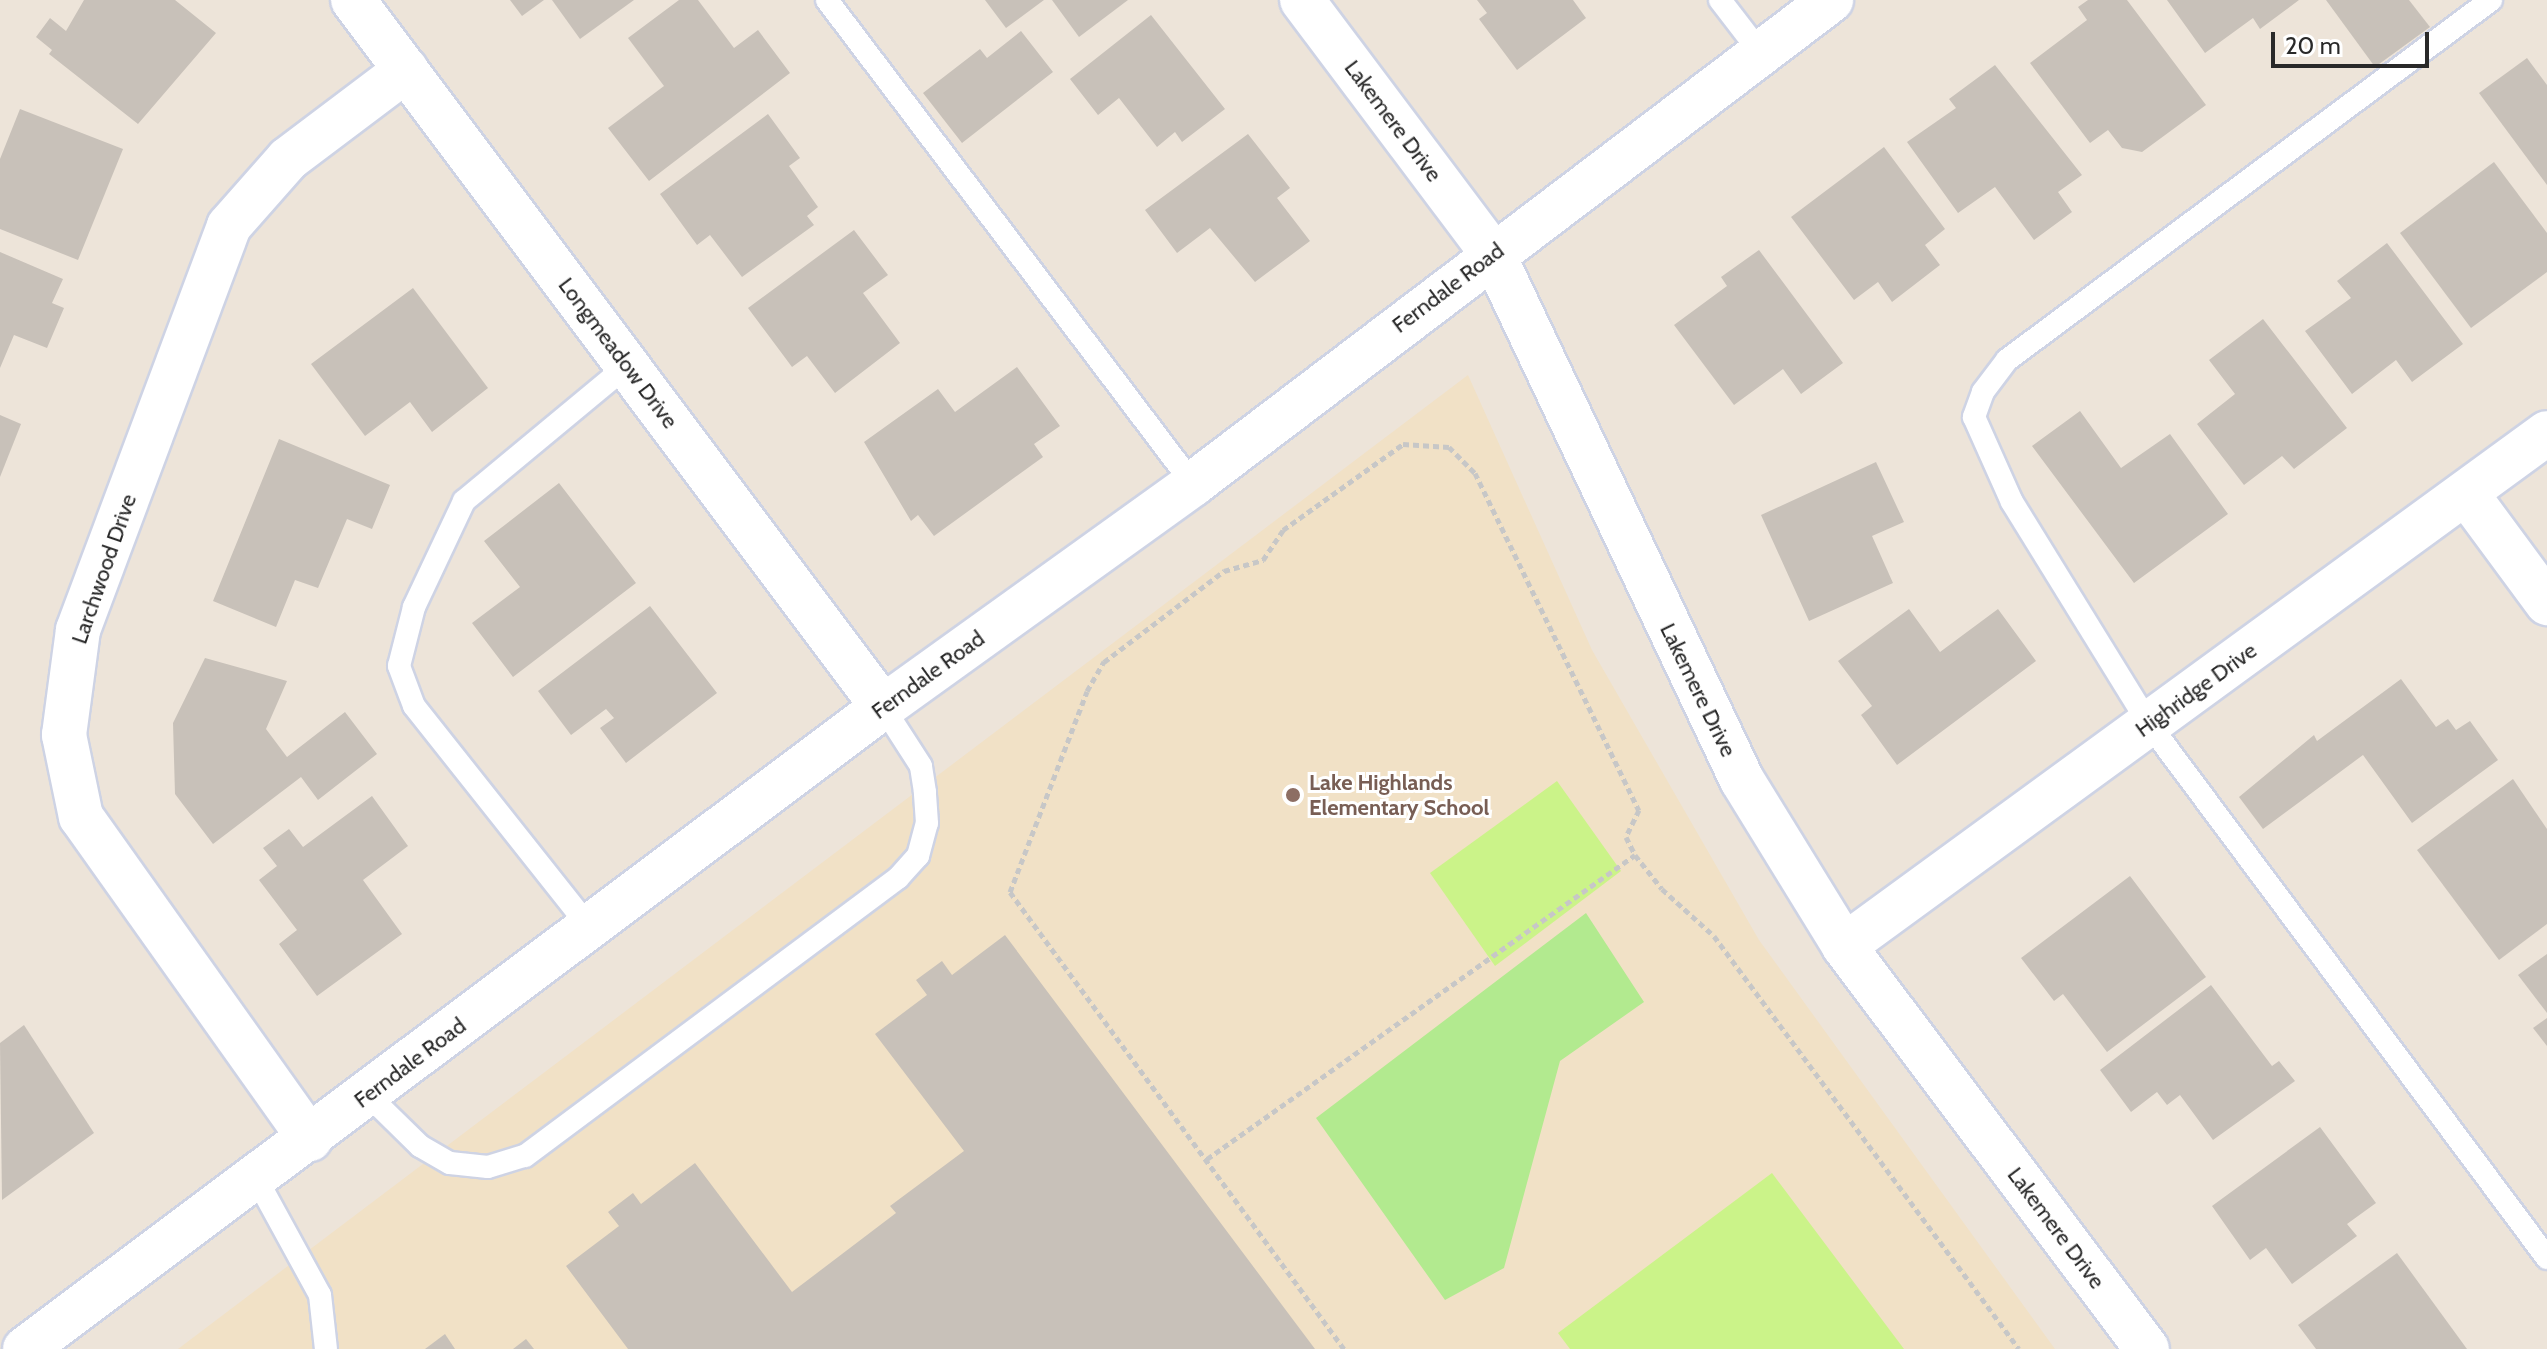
<!DOCTYPE html>
<html>
<head>
<meta charset="utf-8">
<style>
  body { margin:0 }
  #map { position:relative; width:2547px; height:1349px; overflow:hidden; background:#ede4d9; font-family:Cabin,sans-serif }
  div>[style] { position:absolute }
  .education>* { inset:0; background:#f1e1c6 }
  .green>* { inset:0; background:#b2ea8f }
  .pitch>* { inset:0; background:#cbf389 }
  .building>* { inset:0; background:#c8c1b9 }
  .path>* { height:5px; margin-top:-2.5px; transform-origin:0; background:repeating-linear-gradient(90deg,#c7c7c7 0 6px,transparent 0 10px) }
  .roads { filter:drop-shadow(2px 0 #ced3e4) drop-shadow(-2px 0 #ced3e4) drop-shadow(0 2px #ced3e4) drop-shadow(0 -2px #ced3e4) }
  .lane>* { height:22px; margin:-11px; padding:0 11px; transform-origin:11px; border-radius:11px; background:#fff }
  .street>* { height:44px; margin:-22px; padding:0 22px; transform-origin:22px; border-radius:22px; background:#fff }
  .secondary>* { height:44px; margin:-22px; padding:0 22px; transform-origin:22px; border-radius:22px; background:#fff }
  .dots>* { width:22px; height:22px; translate:-50% -50%; box-sizing:border-box; border:4px solid #fff; border-radius:50% }
  span { translate:-50% -50%; white-space:nowrap; text-align:center; line-height:1.15; -webkit-text-stroke:6px #fff; paint-order:stroke }
  .street-label { font-size:22px; color:#292929 }
  .education-label { font-size:22px; color:#785e54; font-weight:700 }
  .left { translate:0 -50%; text-align:left }
  .scale { position:absolute; left:2271px; top:32px; width:158px; height:36px; box-sizing:border-box; border:4px solid #292929; border-top:0; padding-left:10px; font-size:24px; line-height:28px; white-space:nowrap; color:#292929; -webkit-text-stroke:6px #fff; paint-order:stroke }
</style>
</head>
<body>
<div id="map">
  <div class="education">
    <div style="clip-path:polygon(1468px 375px,1592px 650px,1759px 940px,2055px 1349px,178px 1349px)"></div>
  </div>
  <div class="green">
    <div style="clip-path:polygon(1586px 913px,1644px 1002px,1560px 1061px,1504px 1268px,1445px 1300px,1316px 1118px)"></div>
  </div>
  <div class="pitch">
    <div style="clip-path:polygon(1557px 781px,1621px 871px,1495px 966px,1430px 873px)"></div>
    <div style="clip-path:polygon(1772px 1173px,1904px 1349px,1570px 1349px,1558px 1333px)"></div>
  </div>
  <div class="building">
    <div style="clip-path:polygon(84px 0,175px 0,216px 33px,138px 124px,49px 54px,52px 50px,36px 37px,50px 18px,66px 31px)"></div>
    <div style="clip-path:polygon(510px 0,544px 0,522px 16px)"></div>
    <div style="clip-path:polygon(552px 0,634px 0,580px 39px)"></div>
    <div style="clip-path:polygon(679px 0,698px 0,734px 48px,758px 30px,790px 73px,649px 181px,608px 128px,664px 86px,628px 38px)"></div>
    <div style="clip-path:polygon(985px 0,1044px 0,1006px 28px)"></div>
    <div style="clip-path:polygon(1052px 0,1128px 0,1079px 37px)"></div>
    <div style="clip-path:polygon(1477px 0,1573px 0,1586px 18px,1517px 70px,1479px 19px,1487px 13px)"></div>
    <div style="clip-path:polygon(2088px 0,2127px 0,2206px 105px,2142px 152px,2122px 148px,2108px 130px,2090px 143px,2030px 63px,2087px 20px,2078px 7px)"></div>
    <div style="clip-path:polygon(2167px 0,2299px 0,2260px 29px,2253px 18px,2205px 53px)"></div>
    <div style="clip-path:polygon(2326px 0,2409px 0,2430px 27px,2375px 67px)"></div>
    <div style="clip-path:polygon(1151px 15px,1225px 109px,1182px 142px,1175px 132px,1157px 147px,1119px 98px,1098px 115px,1070px 79px)"></div>
    <div style="clip-path:polygon(1021px 31px,1053px 72px,962px 143px,923px 93px,980px 49px,987px 58px)"></div>
    <div style="clip-path:polygon(2527px 58px,2547px 85px,2547px 185px,2479px 93px)"></div>
    <div style="clip-path:polygon(1995px 65px,2082px 175px,2058px 192px,2072px 212px,2034px 240px,1995px 187px,1958px 213px,1907px 142px,1956px 108px,1949px 99px)"></div>
    <div style="clip-path:polygon(20px 109px,123px 149px,78px 260px,0 229px,0 159px)"></div>
    <div style="clip-path:polygon(768px 114px,800px 158px,789px 166px,818px 207px,807px 216px,814px 225px,742px 277px,710px 235px,697px 245px,660px 194px)"></div>
    <div style="clip-path:polygon(1248px 134px,1290px 188px,1277px 198px,1310px 241px,1255px 282px,1210px 228px,1177px 253px,1145px 210px)"></div>
    <div style="clip-path:polygon(1884px 147px,1945px 229px,1925px 245px,1940px 265px,1892px 302px,1878px 282px,1854px 300px,1791px 217px)"></div>
    <div style="clip-path:polygon(2494px 162px,2547px 233px,2547px 272px,2471px 328px,2400px 233px)"></div>
    <div style="clip-path:polygon(854px 230px,888px 275px,863px 293px,900px 343px,835px 393px,807px 356px,792px 367px,748px 308px)"></div>
    <div style="clip-path:polygon(2387px 243px,2463px 344px,2412px 382px,2396px 360px,2352px 394px,2305px 331px,2351px 298px,2337px 281px)"></div>
    <div style="clip-path:polygon(1759px 250px,1843px 363px,1801px 394px,1783px 369px,1734px 405px,1674px 325px,1727px 286px,1721px 277px)"></div>
    <div style="clip-path:polygon(0 252px,63px 279px,52px 303px,64px 308px,47px 348px,14px 335px,0 368px)"></div>
    <div style="clip-path:polygon(413px 288px,488px 388px,432px 432px,410px 402px,365px 436px,311px 364px)"></div>
    <div style="clip-path:polygon(2263px 319px,2347px 428px,2294px 469px,2282px 456px,2244px 485px,2197px 424px,2235px 394px,2209px 360px)"></div>
    <div style="clip-path:polygon(1017px 367px,1060px 426px,1034px 444px,1043px 457px,934px 536px,918px 515px,911px 521px,864px 442px,938px 389px,955px 412px)"></div>
    <div style="clip-path:polygon(2080px 411px,2121px 468px,2170px 434px,2228px 514px,2134px 583px,2032px 446px)"></div>
    <div style="clip-path:polygon(0 415px,21px 424px,0 477px)"></div>
    <div style="clip-path:polygon(279px 439px,390px 485px,372px 529px,347px 519px,318px 588px,295px 580px,276px 627px,213px 601px)"></div>
    <div style="clip-path:polygon(1876px 462px,1904px 522px,1872px 536px,1893px 583px,1809px 621px,1761px 515px)"></div>
    <div style="clip-path:polygon(559px 483px,636px 583px,513px 677px,472px 623px,520px 587px,484px 541px)"></div>
    <div style="clip-path:polygon(650px 606px,717px 693px,626px 763px,600px 728px,614px 718px,606px 709px,571px 735px,538px 691px)"></div>
    <div style="clip-path:polygon(1909px 609px,1940px 652px,1998px 609px,2036px 661px,1897px 765px,1861px 715px,1872px 706px,1838px 661px)"></div>
    <div style="clip-path:polygon(205px 658px,287px 681px,266px 729px,287px 757px,345px 712px,377px 754px,318px 800px,301px 777px,213px 844px,175px 794px,173px 723px)"></div>
    <div style="clip-path:polygon(2401px 679px,2436px 727px,2448px 719px,2456px 730px,2470px 721px,2498px 760px,2412px 823px,2363px 755px,2263px 829px,2239px 797px,2314px 735px,2317px 741px)"></div>
    <div style="clip-path:polygon(2513px 779px,2547px 829px,2547px 924px,2499px 960px,2417px 850px)"></div>
    <div style="clip-path:polygon(372px 796px,408px 846px,363px 880px,402px 934px,317px 996px,279px 944px,297px 930px,259px 880px,277px 866px,263px 848px,289px 829px,303px 847px)"></div>
    <div style="clip-path:polygon(2130px 876px,2206px 977px,2107px 1052px,2063px 994px,2054px 1001px,2021px 958px)"></div>
    <div style="clip-path:polygon(1005px 935px,1315px 1349px,628px 1349px,566px 1266px,619px 1226px,608px 1212px,633px 1193px,641px 1204px,695px 1163px,792px 1292px,896px 1213px,890px 1206px,964px 1151px,875px 1034px,927px 995px,916px 980px,942px 961px,952px 975px)"></div>
    <div style="clip-path:polygon(2547px 954px,2547px 1013px,2518px 975px)"></div>
    <div style="clip-path:polygon(2211px 985px,2272px 1066px,2279px 1061px,2295px 1081px,2213px 1140px,2180px 1095px,2167px 1105px,2157px 1092px,2131px 1112px,2100px 1070px)"></div>
    <div style="clip-path:polygon(2547px 1018px,2547px 1046px,2533px 1028px)"></div>
    <div style="clip-path:polygon(24px 1025px,94px 1133px,2px 1200px,0 1043px)"></div>
    <div style="clip-path:polygon(2320px 1127px,2376px 1203px,2347px 1224px,2357px 1236px,2292px 1284px,2266px 1248px,2250px 1260px,2212px 1206px)"></div>
    <div style="clip-path:polygon(2397px 1253px,2467px 1349px,2316px 1349px,2298px 1325px)"></div>
    <div style="clip-path:polygon(445px 1334px,455px 1349px,425px 1349px)"></div>
    <div style="clip-path:polygon(526px 1339px,534px 1349px,513px 1349px)"></div>
  </div>
  <div class="path">
    <div style="left:1207px;top:1159px;width:525px;rotate:-35.39deg"></div>
    <div style="left:1344px;top:1349px;width:566px;rotate:-126.16deg"></div>
    <div style="left:1010px;top:892px;width:215px;rotate:-69deg"></div>
    <div style="left:1087px;top:691px;width:34px;rotate:-60deg"></div>
    <div style="left:1104px;top:662px;width:151px;rotate:-37.2deg"></div>
    <div style="left:1224px;top:571px;width:41px;rotate:-15.8deg"></div>
    <div style="left:1263px;top:560px;width:36px;rotate:-56deg"></div>
    <div style="left:1283px;top:530px;width:148px;rotate:-35.6deg"></div>
    <div style="left:1403px;top:444px;width:46px;rotate:3.7deg"></div>
    <div style="left:1449px;top:447px;width:37px;rotate:45deg"></div>
    <div style="left:1475px;top:473px;width:375px;rotate:64.1deg"></div>
    <div style="left:1639px;top:810px;width:30px;rotate:116deg"></div>
    <div style="left:1626px;top:837px;width:20px;rotate:63deg"></div>
    <div style="left:1635px;top:855px;width:43px;rotate:51.5deg"></div>
    <div style="left:1662px;top:889px;width:70px;rotate:42.1deg"></div>
    <div style="left:1714px;top:936px;width:513px;rotate:53.55deg"></div>
  </div>
  <div class="roads">
    <div class="lane">
      <div style="left:827px;top:0;width:607px;rotate:52.9deg"></div>
      <div style="left:1720px;top:0;width:66px;rotate:52.4deg"></div>
      <div style="left:2491px;top:0;width:603px;rotate:143.36deg"></div>
      <div style="left:2007px;top:360px;width:40px;rotate:127deg"></div>
      <div style="left:1983px;top:392px;width:27px;rotate:110deg"></div>
      <div style="left:1974px;top:417px;width:93px;rotate:65.9deg"></div>
      <div style="left:2012px;top:502px;width:261px;rotate:58.3deg"></div>
      <div style="left:2149px;top:724px;width:666px;rotate:53.3deg"></div>
      <div style="left:590px;top:928px;width:283px;rotate:-128.4deg"></div>
      <div style="left:414px;top:706px;width:43px;rotate:-110.6deg"></div>
      <div style="left:399px;top:666px;width:61px;rotate:-75.7deg"></div>
      <div style="left:414px;top:607px;width:117px;rotate:-64.7deg"></div>
      <div style="left:464px;top:501px;width:213px;rotate:-39.7deg"></div>
      <div style="left:368px;top:1095px;width:73px;rotate:44.4deg"></div>
      <div style="left:420px;top:1146px;width:34px;rotate:30deg"></div>
      <div style="left:450px;top:1163px;width:38px;rotate:6deg"></div>
      <div style="left:488px;top:1167px;width:39px;rotate:-17deg"></div>
      <div style="left:525px;top:1156px;width:465px;rotate:-36.7deg"></div>
      <div style="left:898px;top:878px;width:30px;rotate:-48deg"></div>
      <div style="left:918px;top:856px;width:34px;rotate:-75deg"></div>
      <div style="left:927px;top:823px;width:31px;rotate:-94deg"></div>
      <div style="left:925px;top:792px;width:26px;rotate:-99deg"></div>
      <div style="left:921px;top:766px;width:70px;rotate:-122.8deg"></div>
      <div style="left:256px;top:1178px;width:133px;rotate:61.3deg"></div>
      <div style="left:320px;top:1295px;width:54px;rotate:83.7deg"></div>
    </div>
    <div class="street">
      <div style="left:353px;top:0;width:884px;rotate:53.14deg"></div>
      <div style="left:1302px;top:0;width:318px;rotate:53.1deg"></div>
      <div style="left:1493px;top:254px;width:582px;rotate:64.67deg"></div>
      <div style="left:1742px;top:780px;width:195px;rotate:58.4deg"></div>
      <div style="left:1844px;top:946px;width:504px;rotate:53.06deg"></div>
      <div style="left:2466px;top:493px;width:137px;rotate:53.6deg"></div>
      <div style="left:1844px;top:946px;width:870px;rotate:-36.12deg"></div>
      <div style="left:310px;top:1139px;width:395px;rotate:-125.4deg"></div>
      <div style="left:81px;top:817px;width:84px;rotate:-101.7deg"></div>
      <div style="left:64px;top:735px;width:106px;rotate:-82.4deg"></div>
      <div style="left:78px;top:630px;width:431px;rotate:-69.5deg"></div>
      <div style="left:229px;top:226px;width:89px;rotate:-48.6deg"></div>
      <div style="left:288px;top:159px;width:148px;rotate:-37deg"></div>
    </div>
    <div class="secondary">
      <div style="left:25px;top:1349px;width:1072px;rotate:-36.81deg"></div>
      <div style="left:883px;top:707px;width:382px;rotate:-35.7deg"></div>
      <div style="left:1193px;top:484px;width:801px;rotate:-37.18deg"></div>
    </div>
  </div>
  <div class="dots">
    <div style="left:1293px;top:795px;background:#8d6e63"></div>
  </div>
  <div class="street-label">
    <span style="left:1393px;top:121px;rotate:53deg">Lakemere Drive</span>
    <span style="left:1448px;top:288px;rotate:-37deg">Ferndale Road</span>
    <span style="left:618px;top:353px;rotate:53deg">Longmeadow Drive</span>
    <span style="left:104px;top:569px;rotate:-71deg">Larchwood Drive</span>
    <span style="left:928px;top:675px;rotate:-36deg">Ferndale Road</span>
    <span style="left:1698px;top:690px;rotate:64deg">Lakemere Drive</span>
    <span style="left:2196px;top:690px;rotate:-36deg">Highridge Drive</span>
    <span style="left:410px;top:1063px;rotate:-37deg">Ferndale Road</span>
    <span style="left:2056px;top:1228px;rotate:53deg">Lakemere Drive</span>
  </div>
  <div class="education-label">
    <span class="left" style="left:1309px;top:795px">Lake Highlands<br>Elementary School</span>
  </div>
  <div class="scale">20 m</div>
</div>
</body>
</html>
